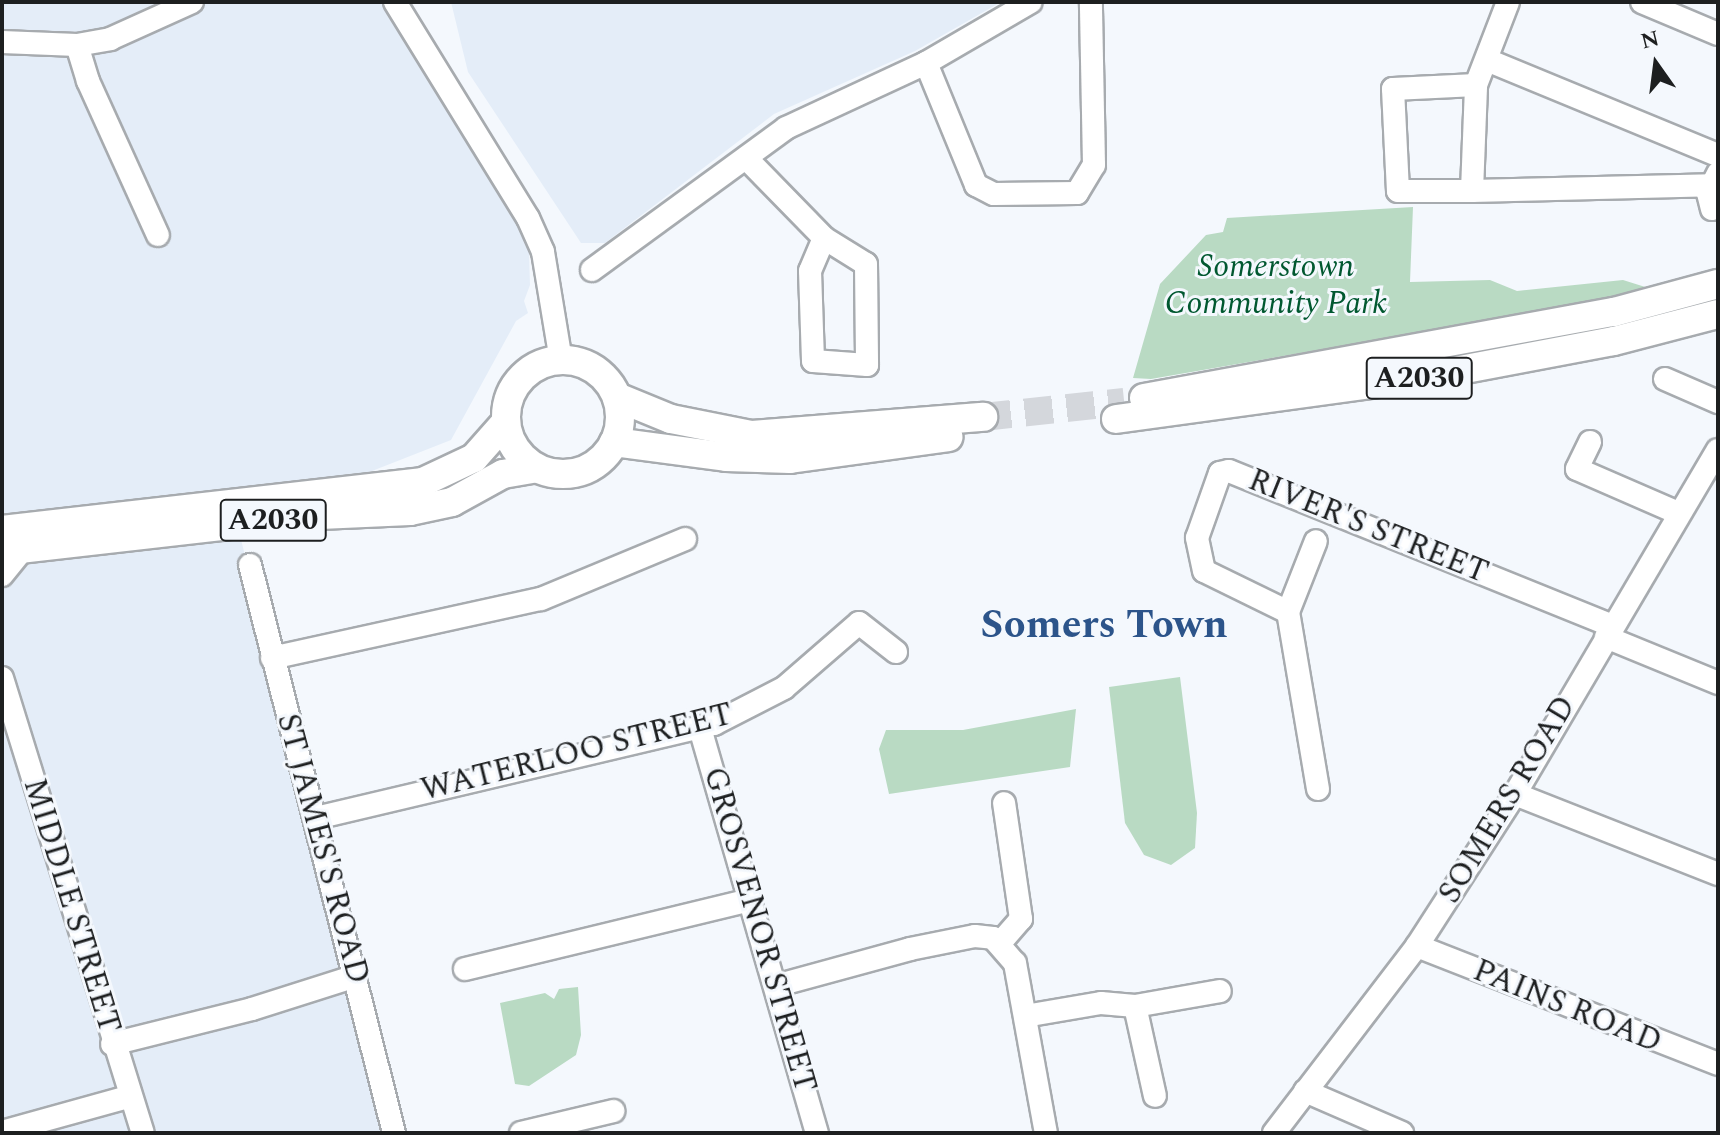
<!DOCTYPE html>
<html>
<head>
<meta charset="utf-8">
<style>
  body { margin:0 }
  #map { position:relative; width:1720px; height:1135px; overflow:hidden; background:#f4f8fd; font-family:Spectral,serif }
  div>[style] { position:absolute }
  .built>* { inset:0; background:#e4edf8 }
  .green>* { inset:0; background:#b9dac3 }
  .major-tunnel>* { height:28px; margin-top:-14px; transform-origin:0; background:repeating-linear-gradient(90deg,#d4d7dc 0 28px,transparent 0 42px) }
  .roads { filter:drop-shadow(2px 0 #a7abaf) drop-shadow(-2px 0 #a7abaf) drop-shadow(0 2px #a7abaf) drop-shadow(0 -2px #a7abaf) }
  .minor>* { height:22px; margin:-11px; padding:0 11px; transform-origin:11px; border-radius:11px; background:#fff }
  .major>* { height:28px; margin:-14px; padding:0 14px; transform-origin:14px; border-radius:14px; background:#fff }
  .major>.ring { margin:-14px; padding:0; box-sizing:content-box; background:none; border:28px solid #fff; border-radius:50% }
  span { translate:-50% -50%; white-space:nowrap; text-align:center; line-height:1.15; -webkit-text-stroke:6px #f4f8fd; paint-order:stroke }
  .shield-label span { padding:2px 6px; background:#f4f8fd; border:2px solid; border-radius:6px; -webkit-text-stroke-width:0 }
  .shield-label { font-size:30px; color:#1d1f20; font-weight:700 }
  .park-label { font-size:32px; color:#015830; font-style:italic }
  .street-label { font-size:32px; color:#1d1f20 }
  .district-label { font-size:40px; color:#2c548a; font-weight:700 }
  .frame { position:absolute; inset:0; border:4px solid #1d1f20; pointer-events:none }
  .north { position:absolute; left:1616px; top:24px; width:80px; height:80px; -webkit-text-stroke:6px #f4f8fd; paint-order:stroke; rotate:346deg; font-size:22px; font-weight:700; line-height:32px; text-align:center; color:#1d1f20 }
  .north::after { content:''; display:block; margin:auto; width:28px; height:36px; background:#1d1f20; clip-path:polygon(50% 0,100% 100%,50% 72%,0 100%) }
</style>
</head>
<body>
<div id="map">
  <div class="built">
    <div style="clip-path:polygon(2px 2px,395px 2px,528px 218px,530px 285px,524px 301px,528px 313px,516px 321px,451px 440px,237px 524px,393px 1133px,2px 1133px)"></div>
    <div style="clip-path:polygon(451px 2px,1001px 2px,915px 51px,774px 114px,605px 243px,581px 243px,468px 72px)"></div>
  </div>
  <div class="green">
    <div style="clip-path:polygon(1413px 207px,1410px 282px,1490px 280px,1517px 291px,1623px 280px,1658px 291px,1151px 379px,1133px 378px,1160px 284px,1206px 235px,1223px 232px,1227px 218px)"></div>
    <div style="clip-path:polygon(1180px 677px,1197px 813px,1195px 848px,1171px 865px,1144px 855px,1125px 823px,1109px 687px)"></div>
    <div style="clip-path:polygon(1076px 709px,1070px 767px,889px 794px,879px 749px,886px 730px,963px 730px)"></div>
    <div style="clip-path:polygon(578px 987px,581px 1035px,576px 1055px,529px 1086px,515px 1084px,500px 1003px,545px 993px,554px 999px,559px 989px)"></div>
  </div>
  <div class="major-tunnel">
    <div style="left:983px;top:417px;width:142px;rotate:-6.1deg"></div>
  </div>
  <div class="roads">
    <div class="minor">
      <div style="left:395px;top:2px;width:254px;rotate:58.4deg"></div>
      <div style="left:528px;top:218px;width:37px;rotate:66deg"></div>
      <div style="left:543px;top:252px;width:110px;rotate:80.6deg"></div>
      <div style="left:1642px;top:2px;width:82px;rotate:22.8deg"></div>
      <div style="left:2px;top:42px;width:75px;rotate:2.3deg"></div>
      <div style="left:77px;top:45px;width:34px;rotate:-10deg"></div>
      <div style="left:110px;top:39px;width:90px;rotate:-24.3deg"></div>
      <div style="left:77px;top:45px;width:38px;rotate:73deg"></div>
      <div style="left:88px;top:81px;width:169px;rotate:65.6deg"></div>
      <div style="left:1487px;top:60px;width:250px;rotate:22.4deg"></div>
      <div style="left:926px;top:63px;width:132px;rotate:67.7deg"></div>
      <div style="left:976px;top:185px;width:20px;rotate:27deg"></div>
      <div style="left:994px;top:194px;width:83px;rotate:-0.7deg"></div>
      <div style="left:1077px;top:193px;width:33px;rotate:-59deg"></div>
      <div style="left:1094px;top:165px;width:163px;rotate:-91.1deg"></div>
      <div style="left:1476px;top:85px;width:83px;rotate:177.2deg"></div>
      <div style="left:1393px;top:89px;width:102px;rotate:87.2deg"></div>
      <div style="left:1398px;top:191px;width:74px"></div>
      <div style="left:1472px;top:191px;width:106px;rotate:-87.8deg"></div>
      <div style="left:1476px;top:85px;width:89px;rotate:-68.9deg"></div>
      <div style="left:746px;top:158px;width:112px;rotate:45.7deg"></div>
      <div style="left:824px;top:238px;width:49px;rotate:31.8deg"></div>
      <div style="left:866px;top:264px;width:101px;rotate:89.4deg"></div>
      <div style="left:867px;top:365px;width:54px;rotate:-175.8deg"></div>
      <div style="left:813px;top:361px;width:90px;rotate:-91.9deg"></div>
      <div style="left:810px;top:271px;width:36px;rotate:-67deg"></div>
      <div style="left:1472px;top:191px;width:239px;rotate:-1.4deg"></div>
      <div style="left:1712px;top:209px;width:16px;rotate:-104deg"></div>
      <div style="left:1708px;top:193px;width:22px;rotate:-63deg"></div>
      <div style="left:592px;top:270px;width:240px;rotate:-36.2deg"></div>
      <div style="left:786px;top:128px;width:154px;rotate:-24.9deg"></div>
      <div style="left:926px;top:63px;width:121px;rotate:-30.2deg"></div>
      <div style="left:1665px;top:379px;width:58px;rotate:23.5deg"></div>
      <div style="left:1590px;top:442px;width:30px;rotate:116deg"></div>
      <div style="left:1577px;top:469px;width:110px;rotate:23.5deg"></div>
      <div style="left:250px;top:565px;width:586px;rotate:75.77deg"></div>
      <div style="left:2px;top:575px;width:35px;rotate:-51deg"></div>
      <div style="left:1288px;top:612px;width:76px;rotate:-68.5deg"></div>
      <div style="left:1606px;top:637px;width:121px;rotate:22.3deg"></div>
      <div style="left:272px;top:658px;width:275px;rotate:-12.4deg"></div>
      <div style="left:541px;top:599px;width:156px;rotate:-22.6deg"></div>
      <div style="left:2px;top:678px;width:476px;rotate:72.8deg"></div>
      <div style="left:700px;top:728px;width:422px;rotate:73.9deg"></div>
      <div style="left:1318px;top:789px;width:180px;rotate:-99.6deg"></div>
      <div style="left:1288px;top:612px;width:93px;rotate:-154deg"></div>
      <div style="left:1204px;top:571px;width:34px;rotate:-102deg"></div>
      <div style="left:1197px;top:538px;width:69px;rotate:-70.5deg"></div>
      <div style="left:1220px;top:473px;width:9px;rotate:-13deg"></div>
      <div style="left:1229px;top:471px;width:413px;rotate:22deg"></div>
      <div style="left:1515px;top:794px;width:218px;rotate:21.5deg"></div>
      <div style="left:316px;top:818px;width:409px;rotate:-13.3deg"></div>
      <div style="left:714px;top:724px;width:79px;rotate:-27.2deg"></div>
      <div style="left:784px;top:688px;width:99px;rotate:-40.9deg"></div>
      <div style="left:859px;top:623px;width:47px;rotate:38.1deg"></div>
      <div style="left:1000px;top:943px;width:32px;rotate:-49deg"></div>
      <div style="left:1021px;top:919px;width:117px;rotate:-98.3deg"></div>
      <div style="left:1417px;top:946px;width:323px;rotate:21.4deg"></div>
      <div style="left:465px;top:969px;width:294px;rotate:-13.6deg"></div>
      <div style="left:775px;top:986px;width:140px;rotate:-15.3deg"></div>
      <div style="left:910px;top:949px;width:66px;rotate:-11.3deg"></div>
      <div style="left:975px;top:936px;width:18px;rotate:6deg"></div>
      <div style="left:993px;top:938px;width:33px;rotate:49deg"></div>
      <div style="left:1015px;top:963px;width:173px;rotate:79.7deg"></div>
      <div style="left:1135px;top:1006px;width:92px;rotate:77.5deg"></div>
      <div style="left:1025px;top:1016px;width:77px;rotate:-9.7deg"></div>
      <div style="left:1101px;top:1003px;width:34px;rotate:5deg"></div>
      <div style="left:1135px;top:1006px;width:86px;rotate:-10deg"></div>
      <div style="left:112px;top:1044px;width:144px;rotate:-14deg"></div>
      <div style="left:252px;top:1009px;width:109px;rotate:-17.6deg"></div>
      <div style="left:1305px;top:1091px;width:106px;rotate:23.4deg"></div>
      <div style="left:5px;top:1131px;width:128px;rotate:-15.5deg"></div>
      <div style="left:521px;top:1133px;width:95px;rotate:-13.4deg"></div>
      <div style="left:1274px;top:1133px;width:235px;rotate:-52.6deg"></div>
      <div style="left:1417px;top:946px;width:181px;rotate:-57.2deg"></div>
      <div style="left:1515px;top:794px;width:399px;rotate:-59.5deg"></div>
    </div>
    <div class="major">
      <div class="ring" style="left:506px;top:360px;width:86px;height:86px"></div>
      <div style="left:617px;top:397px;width:58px;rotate:22.2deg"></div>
      <div style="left:671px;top:419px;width:83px;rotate:11.2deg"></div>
      <div style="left:752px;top:435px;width:232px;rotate:-4.5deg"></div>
      <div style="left:1144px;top:398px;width:478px;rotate:-10.4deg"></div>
      <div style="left:1614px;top:312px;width:108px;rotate:-15.1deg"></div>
      <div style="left:1116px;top:419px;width:310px;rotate:-7.8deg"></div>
      <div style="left:1423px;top:377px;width:194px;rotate:-10.7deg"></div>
      <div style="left:1614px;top:341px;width:107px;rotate:-14.6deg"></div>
      <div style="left:614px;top:442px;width:113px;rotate:7.6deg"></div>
      <div style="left:726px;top:457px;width:64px;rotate:1.8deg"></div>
      <div style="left:790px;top:459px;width:160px;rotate:-7.9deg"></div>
      <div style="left:2px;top:530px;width:424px;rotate:-6.5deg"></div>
      <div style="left:423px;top:482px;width:56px;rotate:-25.2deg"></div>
      <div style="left:474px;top:458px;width:47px;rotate:-48.5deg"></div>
      <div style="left:2px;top:551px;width:320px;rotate:-6.5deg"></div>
      <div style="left:320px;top:515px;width:90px;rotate:-2.5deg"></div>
      <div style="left:410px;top:511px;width:43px;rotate:-12.1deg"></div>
      <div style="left:452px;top:502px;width:58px;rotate:-28.8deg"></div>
      <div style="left:503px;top:474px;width:34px;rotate:-10deg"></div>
    </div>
  </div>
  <div class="shield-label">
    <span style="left:1419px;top:378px">A2030</span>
    <span style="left:273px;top:520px">A2030</span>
  </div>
  <div class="park-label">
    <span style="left:1276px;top:286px">Somerstown<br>Community Park</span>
  </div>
  <div class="street-label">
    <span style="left:1368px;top:527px;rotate:22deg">RIVER'S STREET</span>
    <span style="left:577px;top:753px;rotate:-14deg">WATERLOO STREET</span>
    <span style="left:1508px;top:800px;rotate:-59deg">SOMERS ROAD</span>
    <span style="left:322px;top:849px;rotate:75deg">ST JAMES'S ROAD</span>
    <span style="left:71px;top:906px;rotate:73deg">MIDDLE STREET</span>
    <span style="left:759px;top:930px;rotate:74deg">GROSVENOR STREET</span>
    <span style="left:1567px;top:1007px;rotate:22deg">PAINS ROAD</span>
  </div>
  <div class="district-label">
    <span style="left:1104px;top:626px">Somers Town</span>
  </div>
  <div class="frame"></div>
  <div class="north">N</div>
</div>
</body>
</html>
